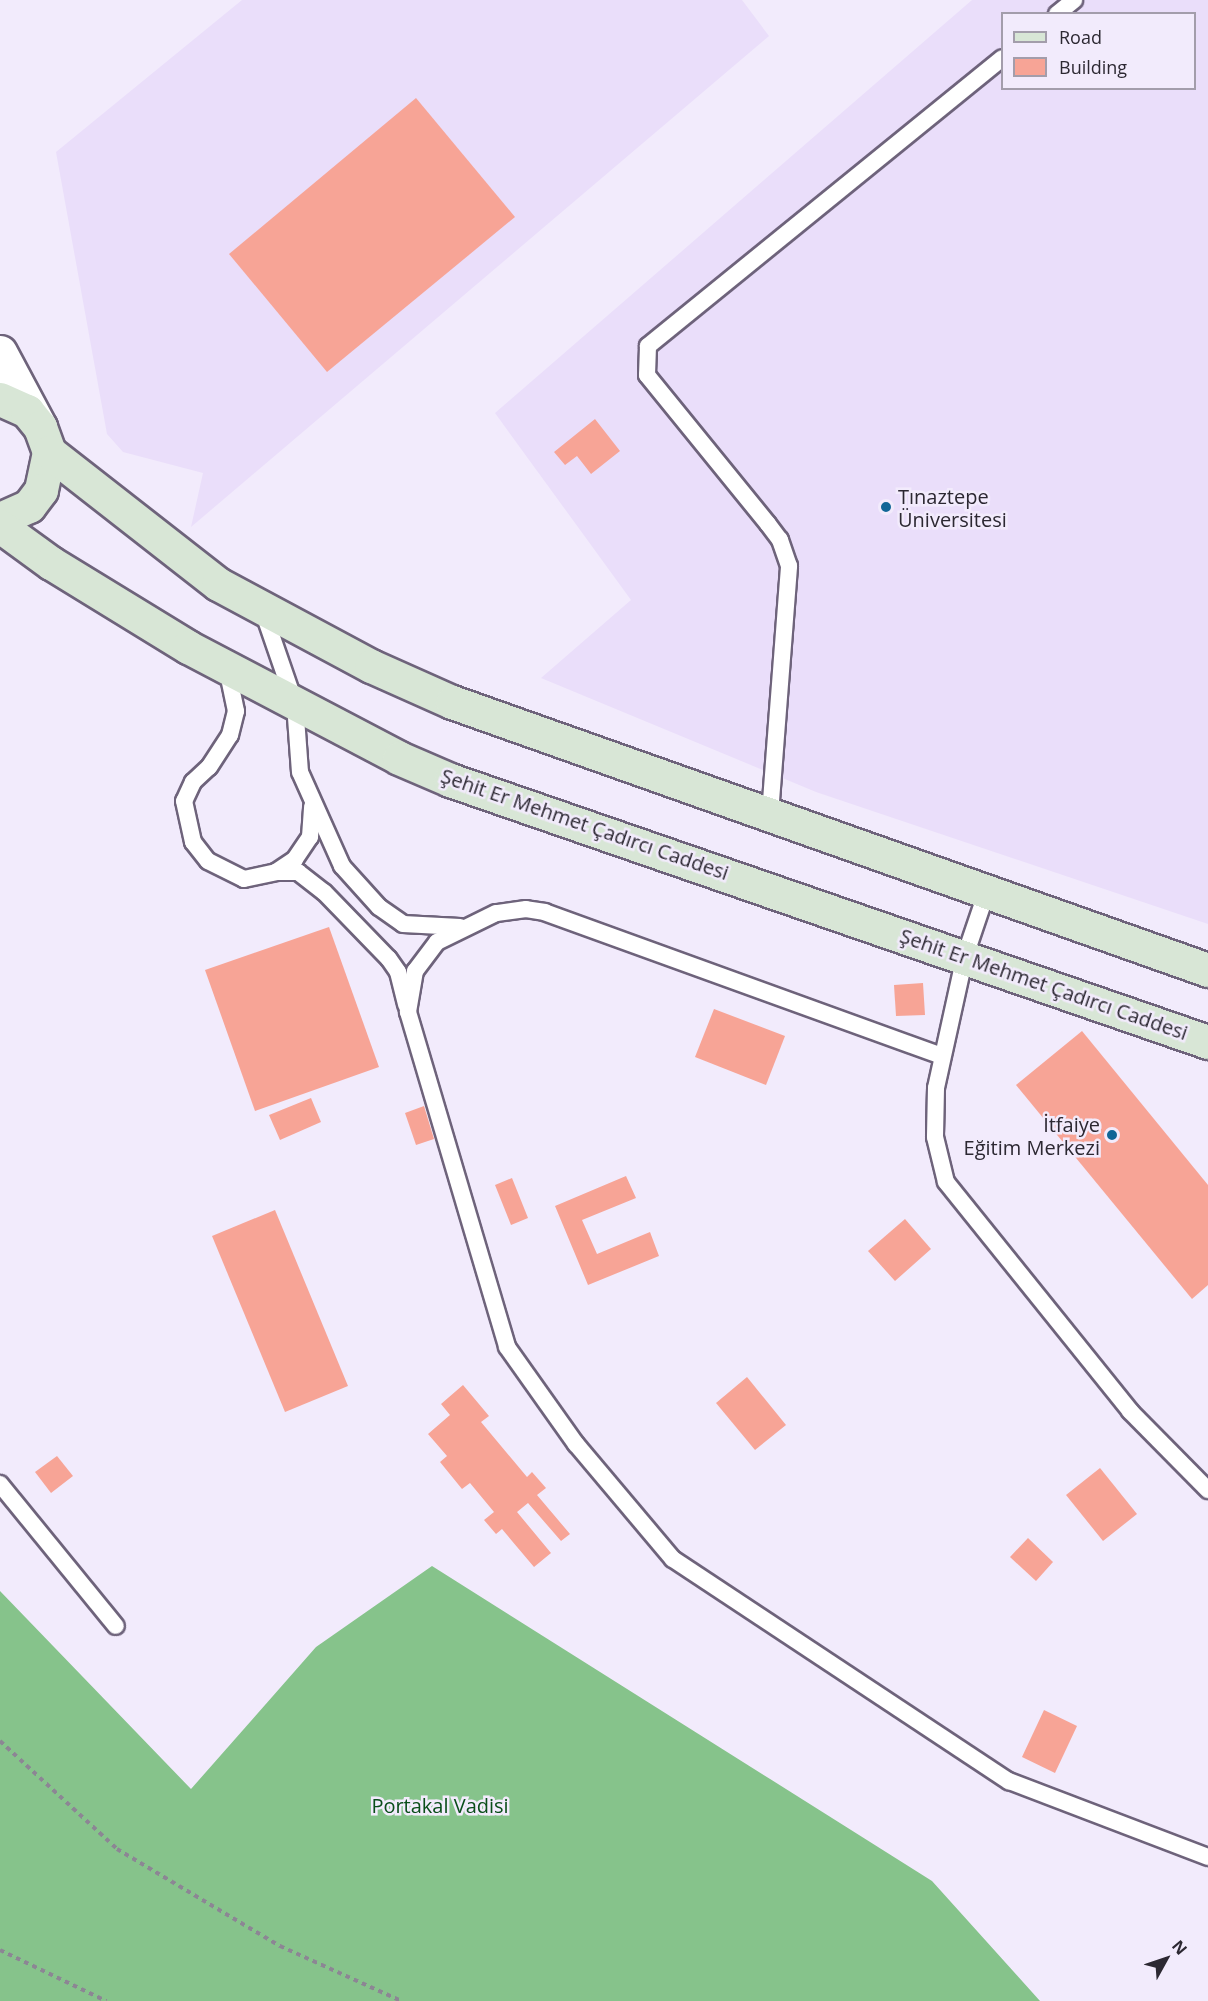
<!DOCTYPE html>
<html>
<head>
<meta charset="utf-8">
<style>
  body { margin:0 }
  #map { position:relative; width:1208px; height:2001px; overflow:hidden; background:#f2ebfc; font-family:"Open Sans",sans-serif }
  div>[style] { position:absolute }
  .built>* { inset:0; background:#eadefa }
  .forest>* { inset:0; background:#86c38b }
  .building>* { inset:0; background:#f7a496 }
  .path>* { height:4px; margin-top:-2px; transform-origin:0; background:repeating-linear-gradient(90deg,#8c8694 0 4.5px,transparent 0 9px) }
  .roads { filter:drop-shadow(2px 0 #6e637b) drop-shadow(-2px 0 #6e637b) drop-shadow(0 2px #6e637b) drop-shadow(0 -2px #6e637b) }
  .lane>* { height:16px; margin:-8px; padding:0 8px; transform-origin:8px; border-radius:8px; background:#fff }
  .street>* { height:33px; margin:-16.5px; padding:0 16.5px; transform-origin:16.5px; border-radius:16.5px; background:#fff }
  .secondary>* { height:33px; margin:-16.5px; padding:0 16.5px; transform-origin:16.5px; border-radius:16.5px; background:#d8e6d6 }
  .dots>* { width:16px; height:16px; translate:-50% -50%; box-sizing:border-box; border:3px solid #f2ebfc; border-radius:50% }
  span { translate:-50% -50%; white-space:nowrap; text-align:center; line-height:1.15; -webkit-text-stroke:5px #f2ebfc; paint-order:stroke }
  .poi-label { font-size:20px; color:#2c2832 }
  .left { translate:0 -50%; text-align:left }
  .right { translate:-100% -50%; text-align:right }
  .street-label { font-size:20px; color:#2c2832 }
  .park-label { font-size:20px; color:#0a4e1a }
  .legend { position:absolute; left:1001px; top:12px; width:195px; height:78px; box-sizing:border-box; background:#f2ebfc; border:2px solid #a39dab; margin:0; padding:8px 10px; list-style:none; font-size:18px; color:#2c2832 }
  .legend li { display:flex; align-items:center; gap:12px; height:30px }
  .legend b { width:30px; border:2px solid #a39dab }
  .north { position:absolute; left:1136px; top:1929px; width:60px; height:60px; -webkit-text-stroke:4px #f2ebfc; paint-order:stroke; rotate:50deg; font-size:16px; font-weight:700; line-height:24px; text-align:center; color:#2c2832 }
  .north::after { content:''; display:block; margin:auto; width:21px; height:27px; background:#2c2832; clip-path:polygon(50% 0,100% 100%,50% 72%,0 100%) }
</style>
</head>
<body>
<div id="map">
  <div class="built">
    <div style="clip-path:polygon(242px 0,742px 0,769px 36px,191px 527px,203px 473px,123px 452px,107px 434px,56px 152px)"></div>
    <div style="clip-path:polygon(evenodd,972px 0,1208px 0,1208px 924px,816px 792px,541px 678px,631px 600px,495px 413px,972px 0,1002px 14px,1194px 14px,1194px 88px,1002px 88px,1002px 14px)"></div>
  </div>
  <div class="forest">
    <div style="clip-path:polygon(432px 1566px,932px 1881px,1040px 2001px,0 2001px,0 1591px,191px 1789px,316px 1647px)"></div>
  </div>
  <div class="building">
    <div style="clip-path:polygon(416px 98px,515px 217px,327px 372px,229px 254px)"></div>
    <div style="clip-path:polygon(595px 419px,620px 451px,591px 474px,577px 456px,565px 465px,554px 452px)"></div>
    <div style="clip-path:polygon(329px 927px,379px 1067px,255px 1111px,205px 970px)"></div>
    <div style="clip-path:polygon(923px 983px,925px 1015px,896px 1016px,894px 985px)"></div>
    <div style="clip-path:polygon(714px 1009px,785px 1036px,766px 1085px,695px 1057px)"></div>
    <div style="clip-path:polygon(1082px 1031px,1208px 1185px,1208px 1285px,1192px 1299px,1016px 1085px)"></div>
    <div style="clip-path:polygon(311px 1098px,321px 1122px,280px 1140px,269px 1115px)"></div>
    <div style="clip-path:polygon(424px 1106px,434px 1139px,416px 1145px,405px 1113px)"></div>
    <div style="clip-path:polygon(626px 1176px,636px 1198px,582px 1220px,597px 1254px,650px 1232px,659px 1256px,588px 1285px,555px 1206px)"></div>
    <div style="clip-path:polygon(512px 1178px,528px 1218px,511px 1225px,495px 1185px)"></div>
    <div style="clip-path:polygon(275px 1210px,348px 1386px,285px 1412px,212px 1236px)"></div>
    <div style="clip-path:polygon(905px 1219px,931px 1249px,895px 1281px,868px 1251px)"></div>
    <div style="clip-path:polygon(747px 1377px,786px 1425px,755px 1450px,716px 1403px)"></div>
    <div style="clip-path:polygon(463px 1385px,489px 1416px,481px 1422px,527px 1477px,532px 1472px,546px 1488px,537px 1495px,570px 1534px,561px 1541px,528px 1503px,517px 1512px,551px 1553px,534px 1567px,502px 1529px,496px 1534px,484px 1520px,494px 1512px,470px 1483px,462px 1489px,440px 1462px,447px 1456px,428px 1434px,450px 1415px,441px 1404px)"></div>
    <div style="clip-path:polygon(57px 1456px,73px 1476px,51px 1493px,35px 1472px)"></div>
    <div style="clip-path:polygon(1100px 1468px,1137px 1514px,1103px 1541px,1066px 1495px)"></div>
    <div style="clip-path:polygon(1028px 1538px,1053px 1562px,1036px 1581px,1010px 1557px)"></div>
    <div style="clip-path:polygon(1044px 1710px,1077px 1726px,1055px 1773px,1022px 1757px)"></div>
  </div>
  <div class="path">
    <div style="left:0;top:1741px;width:159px;rotate:42.7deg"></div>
    <div style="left:117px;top:1849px;width:190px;rotate:30.8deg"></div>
    <div style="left:280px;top:1946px;width:133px;rotate:24.4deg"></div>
    <div style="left:0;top:1950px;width:118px;rotate:25.7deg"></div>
  </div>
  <div class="roads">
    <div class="lane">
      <div style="left:1057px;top:14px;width:22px;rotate:-39deg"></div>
      <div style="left:263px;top:611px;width:98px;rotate:71deg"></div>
      <div style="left:295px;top:704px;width:68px;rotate:85.8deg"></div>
      <div style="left:300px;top:772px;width:103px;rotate:65.9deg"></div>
      <div style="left:342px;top:866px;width:55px;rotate:47.9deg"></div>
      <div style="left:379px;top:907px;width:29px;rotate:35deg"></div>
      <div style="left:403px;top:924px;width:57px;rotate:3deg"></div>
      <div style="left:227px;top:668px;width:44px;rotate:78.2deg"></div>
      <div style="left:236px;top:711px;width:25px;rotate:104deg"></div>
      <div style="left:230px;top:735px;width:38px;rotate:123deg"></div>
      <div style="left:209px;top:767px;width:22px;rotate:137deg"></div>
      <div style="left:193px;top:782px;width:21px;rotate:115deg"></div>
      <div style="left:184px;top:801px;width:42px;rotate:77.6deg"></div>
      <div style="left:193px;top:842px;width:24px;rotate:52deg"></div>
      <div style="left:208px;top:861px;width:40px;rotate:26.6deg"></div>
      <div style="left:244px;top:879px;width:33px;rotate:-12deg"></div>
      <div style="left:276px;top:872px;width:22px"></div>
      <div style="left:298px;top:872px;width:33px;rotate:38deg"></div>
      <div style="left:324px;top:892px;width:93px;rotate:45.9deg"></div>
      <div style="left:389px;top:959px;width:16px;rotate:55deg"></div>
      <div style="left:398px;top:972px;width:34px;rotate:76deg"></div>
      <div style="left:770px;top:814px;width:249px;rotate:-85.6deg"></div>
      <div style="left:789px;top:566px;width:28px;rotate:-109deg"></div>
      <div style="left:780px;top:540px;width:20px;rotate:-127deg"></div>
      <div style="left:768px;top:524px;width:192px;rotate:-129.1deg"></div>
      <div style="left:647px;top:375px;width:29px;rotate:-88deg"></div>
      <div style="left:648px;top:346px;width:456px;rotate:-39.1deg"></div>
      <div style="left:276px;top:872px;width:23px;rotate:-34deg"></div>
      <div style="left:295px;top:859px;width:27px;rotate:-56deg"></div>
      <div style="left:310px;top:837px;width:31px;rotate:-86deg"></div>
      <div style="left:987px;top:891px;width:69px;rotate:108.7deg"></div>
      <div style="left:965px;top:956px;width:135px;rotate:102.4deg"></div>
      <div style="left:936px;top:1088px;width:49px;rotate:91.2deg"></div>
      <div style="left:935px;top:1137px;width:46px;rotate:76.3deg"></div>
      <div style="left:946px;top:1182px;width:294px;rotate:51.2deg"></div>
      <div style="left:1130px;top:1411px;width:111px;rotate:45.4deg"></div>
      <div style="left:942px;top:1056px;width:422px;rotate:-160.1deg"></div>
      <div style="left:545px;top:912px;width:19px;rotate:-171deg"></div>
      <div style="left:526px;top:909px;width:30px;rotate:172deg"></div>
      <div style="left:496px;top:913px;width:66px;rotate:153.8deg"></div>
      <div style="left:437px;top:942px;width:36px;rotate:127deg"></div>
      <div style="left:415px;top:971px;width:42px;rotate:99.7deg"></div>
      <div style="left:408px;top:1012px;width:349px;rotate:73.5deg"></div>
      <div style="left:507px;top:1347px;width:119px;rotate:54.6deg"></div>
      <div style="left:576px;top:1444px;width:150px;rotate:49.9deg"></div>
      <div style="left:673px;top:1559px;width:403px;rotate:33.5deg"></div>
      <div style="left:1009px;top:1781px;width:213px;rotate:20.9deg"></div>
      <div style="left:0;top:1484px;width:183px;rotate:50.8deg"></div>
    </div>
    <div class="street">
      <div style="left:0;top:352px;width:85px;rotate:61.9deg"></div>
    </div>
    <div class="secondary">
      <div style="left:0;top:399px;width:30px;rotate:24deg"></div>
      <div style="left:27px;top:411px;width:21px;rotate:51deg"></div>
      <div style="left:40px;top:427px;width:27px;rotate:70deg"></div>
      <div style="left:49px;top:452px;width:39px;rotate:102deg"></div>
      <div style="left:41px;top:490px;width:20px;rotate:127deg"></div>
      <div style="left:29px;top:506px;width:32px;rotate:156deg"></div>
      <div style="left:49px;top:452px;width:214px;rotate:38deg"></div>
      <div style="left:218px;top:584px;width:174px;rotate:28.2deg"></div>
      <div style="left:371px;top:666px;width:89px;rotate:24deg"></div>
      <div style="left:452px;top:702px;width:802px;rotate:19.52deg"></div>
      <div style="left:0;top:526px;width:63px;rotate:36deg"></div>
      <div style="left:51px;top:563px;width:161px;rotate:31.5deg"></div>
      <div style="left:188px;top:647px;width:238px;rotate:27.7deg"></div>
      <div style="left:399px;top:758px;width:56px;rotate:23.3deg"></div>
      <div style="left:450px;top:780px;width:802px;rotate:19.07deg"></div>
    </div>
  </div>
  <div class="dots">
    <div style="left:886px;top:507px;background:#106697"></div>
    <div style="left:1112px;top:1135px;background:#106697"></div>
  </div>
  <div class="poi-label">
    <span class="left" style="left:898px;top:508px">Tınaztepe<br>Üniversitesi</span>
    <span class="right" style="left:1100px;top:1136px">İtfaiye<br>Eğitim Merkezi</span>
  </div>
  <div class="street-label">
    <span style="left:585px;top:824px;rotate:19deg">Şehit Er Mehmet Çadırcı Caddesi</span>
    <span style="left:1044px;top:984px;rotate:19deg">Şehit Er Mehmet Çadırcı Caddesi</span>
  </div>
  <div class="park-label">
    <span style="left:440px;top:1805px">Portakal Vadisi</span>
  </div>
  <ul class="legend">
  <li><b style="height:8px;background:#d8e6d6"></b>Road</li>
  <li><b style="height:16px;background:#f7a496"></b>Building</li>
  </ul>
  <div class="north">N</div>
</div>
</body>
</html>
